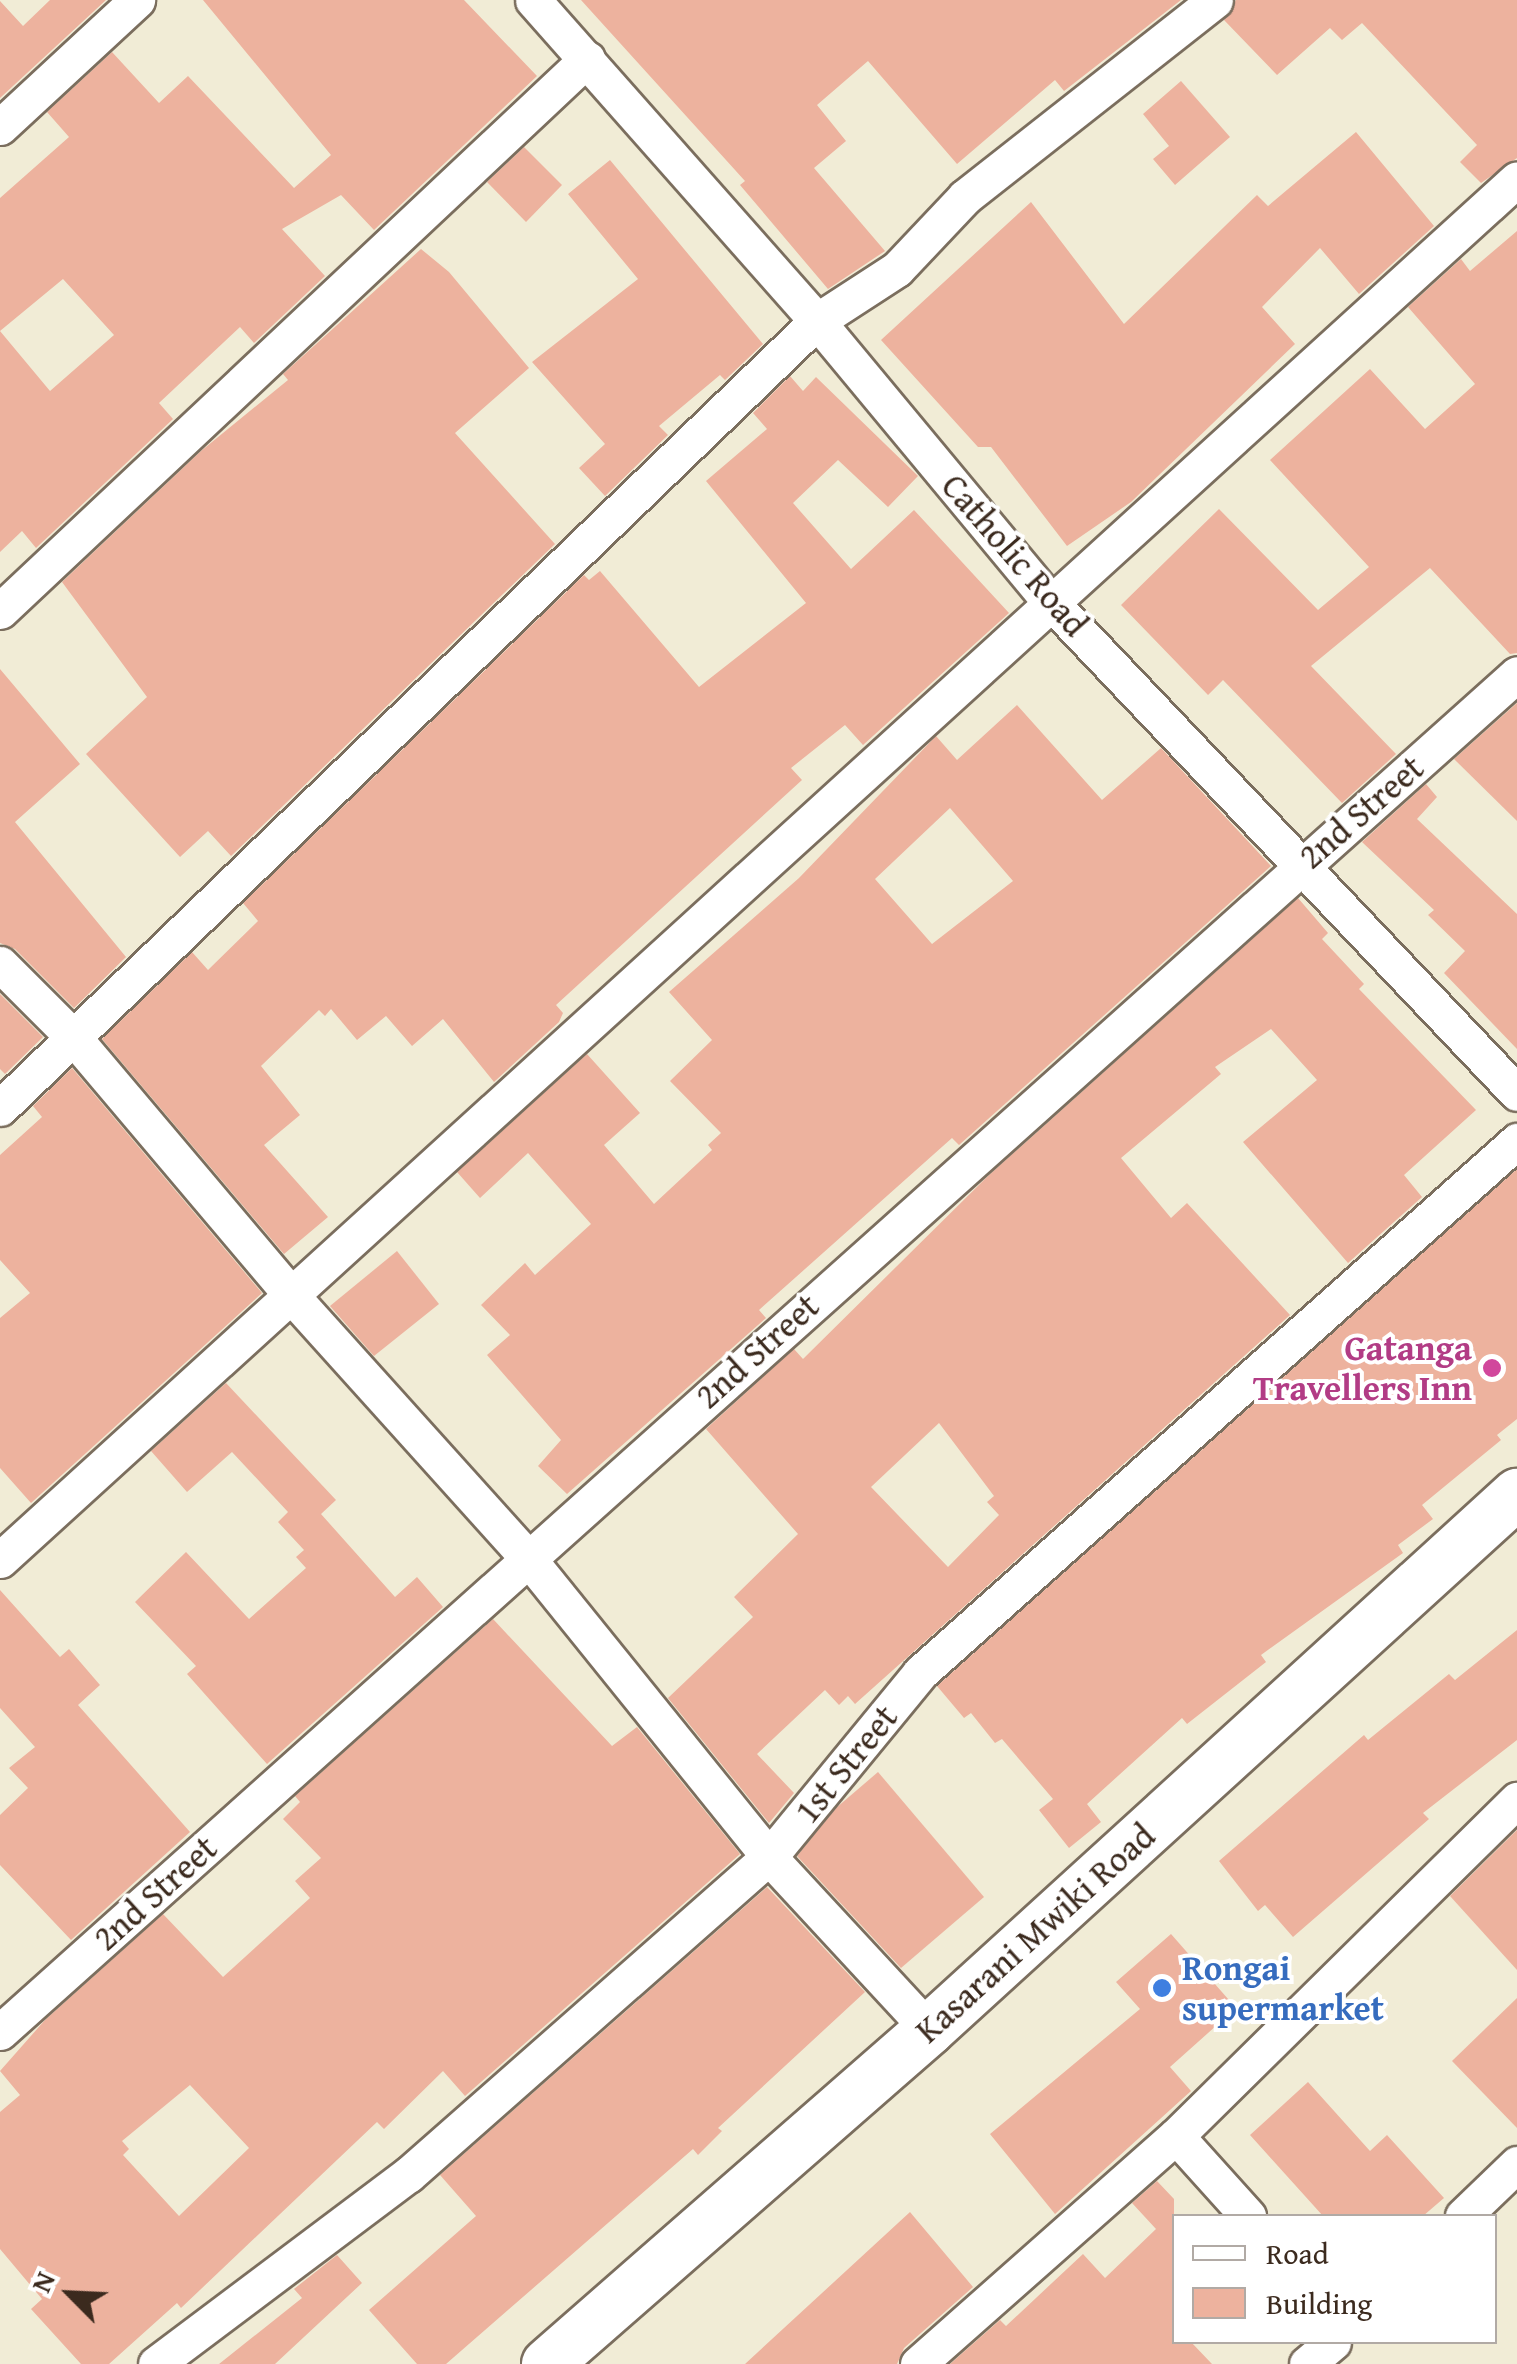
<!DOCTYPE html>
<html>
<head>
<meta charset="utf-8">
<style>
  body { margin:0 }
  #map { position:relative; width:1517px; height:2364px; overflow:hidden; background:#f1ecd6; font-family:"Gentium Book Plus",serif }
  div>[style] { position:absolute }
  .building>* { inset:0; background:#edb29e }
  .roads { filter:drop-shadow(2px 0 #7b6e5e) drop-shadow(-2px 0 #7b6e5e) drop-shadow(0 2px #7b6e5e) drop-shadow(0 -2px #7b6e5e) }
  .minor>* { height:35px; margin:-17.5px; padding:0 17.5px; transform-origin:17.5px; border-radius:17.5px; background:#fff }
  .secondary>* { height:50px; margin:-25px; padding:0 25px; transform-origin:25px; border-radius:25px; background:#fff }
  .dots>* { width:28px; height:28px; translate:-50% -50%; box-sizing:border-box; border:5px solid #fff; border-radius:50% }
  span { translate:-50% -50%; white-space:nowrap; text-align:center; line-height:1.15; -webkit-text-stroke:8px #fff; paint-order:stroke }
  .street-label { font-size:35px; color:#3b2a1e }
  .hotel-label { font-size:35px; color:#b23c85; font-weight:700 }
  .right { translate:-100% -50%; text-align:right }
  .shop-label { font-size:35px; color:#366cbe; font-weight:700 }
  .left { translate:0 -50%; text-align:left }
  .legend { position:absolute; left:1172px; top:2214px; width:325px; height:130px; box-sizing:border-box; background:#fff; border:2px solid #b1aaa5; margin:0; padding:12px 18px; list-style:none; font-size:30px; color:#3b2a1e }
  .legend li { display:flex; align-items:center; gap:20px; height:50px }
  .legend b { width:50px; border:2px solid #b1aaa5 }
  .north { position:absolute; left:20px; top:2244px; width:100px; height:100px; -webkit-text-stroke:8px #fff; paint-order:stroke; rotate:294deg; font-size:28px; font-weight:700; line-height:40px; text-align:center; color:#3b2a1e }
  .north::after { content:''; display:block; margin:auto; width:35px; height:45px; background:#3b2a1e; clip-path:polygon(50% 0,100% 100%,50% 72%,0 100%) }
</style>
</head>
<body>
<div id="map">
  <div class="building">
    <div style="clip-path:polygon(50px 0,106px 0,0 98px,0 1px,23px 26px)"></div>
    <div style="clip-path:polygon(evenodd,203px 0,464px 0,537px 76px,374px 230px,341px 195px,282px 229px,325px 276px,254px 343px,240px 327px,159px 403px,173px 419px,36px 548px,22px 531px,0 552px,0 198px,69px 137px,47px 112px,112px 52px,159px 103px,188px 76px,294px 188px,331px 155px,203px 0,63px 279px,114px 335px,50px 391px,0 331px,63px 279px)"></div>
    <div style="clip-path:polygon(581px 0,1181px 0,1064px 91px,1055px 80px,957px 164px,868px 61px,817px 105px,846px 141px,814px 168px,885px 251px,828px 289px,740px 185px,745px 181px)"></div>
    <div style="clip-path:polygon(1236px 0,1517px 0,1517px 158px,1481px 183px,1460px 162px,1477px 145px,1362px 23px,1342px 40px,1330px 28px,1277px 75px,1224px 20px)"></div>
    <div style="clip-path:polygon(1181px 81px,1230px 137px,1175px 185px,1153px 159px,1169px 146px,1143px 114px)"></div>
    <div style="clip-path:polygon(1356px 132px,1434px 226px,1359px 294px,1320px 248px,1262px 307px,1295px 344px,1131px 502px,1067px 546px,991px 447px,978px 447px,881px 340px,1031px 202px,1124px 324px,1257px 195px,1268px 206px)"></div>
    <div style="clip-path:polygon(524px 147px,562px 185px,526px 222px,487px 182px)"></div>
    <div style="clip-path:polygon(610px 160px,763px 344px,725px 380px,720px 375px,659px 426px,668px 435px,605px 496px,579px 468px,605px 444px,532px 362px,638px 279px,568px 194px)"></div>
    <div style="clip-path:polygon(1517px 231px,1517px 653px,1510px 654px,1430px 568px,1311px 666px,1396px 754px,1342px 803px,1223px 680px,1208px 695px,1121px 605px,1219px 509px,1318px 610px,1369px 567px,1270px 460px,1370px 369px,1425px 429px,1475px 384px,1408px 307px,1461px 259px,1470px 271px)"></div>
    <div style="clip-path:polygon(421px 249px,449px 272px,529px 368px,455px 433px,555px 544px,231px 856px,208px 831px,180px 857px,86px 754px,147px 697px,62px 582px,201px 451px,288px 380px,283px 374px)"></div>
    <div style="clip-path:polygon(790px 376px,803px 391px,816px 377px,918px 476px,888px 507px,838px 460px,793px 503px,851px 569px,914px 510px,1009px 613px,863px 745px,845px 725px,791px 768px,802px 780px,556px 1005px,563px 1013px,559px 1022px,494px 1082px,443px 1019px,412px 1046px,386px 1016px,357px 1040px,331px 1009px,325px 1016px,319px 1010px,261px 1066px,300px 1115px,264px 1145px,328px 1217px,284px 1254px,102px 1039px,192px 952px,208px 970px,258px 921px,243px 903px,584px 575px,589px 580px,600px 571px,699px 687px,806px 603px,706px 481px,767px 429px,753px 413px)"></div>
    <div style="clip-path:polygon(0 669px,80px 764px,15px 822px,126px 957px,74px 1008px,15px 949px,0 943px)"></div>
    <div style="clip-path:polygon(1517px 703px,1517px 821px,1454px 759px)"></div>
    <div style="clip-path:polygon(evenodd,1017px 705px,1102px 800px,1161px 748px,1271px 866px,959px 1145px,952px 1138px,759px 1310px,766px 1318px,567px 1494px,538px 1466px,561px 1440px,487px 1355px,510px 1335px,481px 1305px,525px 1263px,535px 1275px,591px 1224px,528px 1153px,480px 1198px,457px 1172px,587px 1054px,640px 1113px,604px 1145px,654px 1204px,712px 1150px,708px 1145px,721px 1133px,670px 1081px,712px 1040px,669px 992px,799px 878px,936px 736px,957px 760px,1017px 705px,950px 808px,1013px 881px,932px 944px,875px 879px,950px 808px)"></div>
    <div style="clip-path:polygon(1426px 784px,1437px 797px,1417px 819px,1517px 914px,1517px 1049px,1444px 973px,1465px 951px,1428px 915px,1434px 910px,1362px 842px)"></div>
    <div style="clip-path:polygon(evenodd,1298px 898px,1328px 933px,1322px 939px,1364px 984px,1359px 989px,1476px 1110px,1404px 1175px,1422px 1197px,1348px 1263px,1243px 1142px,1317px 1080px,1271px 1029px,1215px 1067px,1221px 1074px,1121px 1158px,1171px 1218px,1187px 1203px,1290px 1315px,855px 1704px,848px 1696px,839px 1705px,825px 1690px,757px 1754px,794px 1793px,769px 1823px,668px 1698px,753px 1617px,734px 1597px,798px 1534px,706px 1429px,794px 1349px,803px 1359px,988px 1176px,1298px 898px,939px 1423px,994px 1496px,987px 1502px,999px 1515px,948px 1567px,871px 1487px,939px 1423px)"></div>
    <div style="clip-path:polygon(0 994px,43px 1037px,5px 1074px,0 1069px)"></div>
    <div style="clip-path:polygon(72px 1068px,262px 1293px,31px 1503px,0 1468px,0 1318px,30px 1293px,0 1260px,0 1155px,42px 1117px,33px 1106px)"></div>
    <div style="clip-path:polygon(1517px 1169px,1517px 1419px,1497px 1435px,1501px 1440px,1422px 1505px,1433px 1519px,1398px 1545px,1403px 1553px,1261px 1655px,1266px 1662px,1187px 1724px,1182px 1718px,1087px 1804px,1101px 1822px,1069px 1848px,1039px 1810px,1053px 1799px,1002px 1739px,995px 1743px,971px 1713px,964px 1718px,937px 1686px)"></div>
    <div style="clip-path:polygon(397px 1251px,439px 1304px,374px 1356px,330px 1306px)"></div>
    <div style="clip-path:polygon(226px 1383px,336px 1500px,321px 1514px,395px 1597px,417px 1577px,443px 1607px,267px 1764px,187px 1674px,196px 1666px,135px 1602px,186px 1552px,249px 1619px,306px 1568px,296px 1557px,304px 1550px,278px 1522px,288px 1512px,232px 1452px,187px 1492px,151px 1451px)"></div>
    <div style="clip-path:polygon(0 1590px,60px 1657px,69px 1649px,100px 1685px,78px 1705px,190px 1832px,71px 1940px,0 1865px,0 1815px,28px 1788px,9px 1768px,35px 1747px,0 1708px)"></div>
    <div style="clip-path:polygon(evenodd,493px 1619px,612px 1746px,637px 1727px,740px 1854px,465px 2096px,443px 2071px,384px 2129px,377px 2122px,181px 2308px,177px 2303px,109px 2364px,81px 2364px,31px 2309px,42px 2299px,0 2249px,0 2112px,20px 2095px,0 2071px,45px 2020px,163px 1914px,223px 1977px,310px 1898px,295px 1881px,321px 1858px,283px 1819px,300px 1802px,295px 1796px,493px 1619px,190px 2085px,249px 2148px,179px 2216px,123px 2155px,129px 2149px,122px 2141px,190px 2085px)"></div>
    <div style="clip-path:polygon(1517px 1630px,1517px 1740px,1423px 1813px,1429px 1819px,1293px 1937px,1265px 1905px,1258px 1911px,1219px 1861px,1364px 1735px,1368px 1740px,1449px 1674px,1455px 1680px)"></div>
    <div style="clip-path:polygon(878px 1772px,984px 1897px,901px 1968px,797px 1856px,836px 1808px)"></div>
    <div style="clip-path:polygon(1517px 1830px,1517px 1970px,1450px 1896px)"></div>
    <div style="clip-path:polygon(767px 1887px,865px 1992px,718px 2128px,722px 2131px,698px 2155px,693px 2149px,446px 2364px,417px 2364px,369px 2310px,476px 2216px,440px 2175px)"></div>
    <div style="clip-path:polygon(1171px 1934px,1236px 2008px,1170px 2067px,1191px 2091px,1055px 2214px,990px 2134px,1140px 2009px,1116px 1982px)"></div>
    <div style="clip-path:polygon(1517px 1998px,1517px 2128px,1452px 2061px)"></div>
    <div style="clip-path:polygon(1308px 2082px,1370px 2151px,1387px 2135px,1444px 2198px,1423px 2216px,1323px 2216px,1250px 2135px)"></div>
    <div style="clip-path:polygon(1157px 2181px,1174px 2199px,1174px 2342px,1191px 2342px,1212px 2364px,950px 2364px,1000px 2320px,1006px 2326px,1083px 2254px,1105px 2278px,1156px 2229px,1132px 2203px)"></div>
    <div style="clip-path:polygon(910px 2212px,973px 2287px,904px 2348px,897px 2364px,745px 2364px)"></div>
    <div style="clip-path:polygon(337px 2255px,362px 2283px,275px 2364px,219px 2364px,302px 2298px,294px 2289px)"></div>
  </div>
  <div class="roads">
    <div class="minor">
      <div style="left:533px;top:0;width:429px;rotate:48.5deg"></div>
      <div style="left:817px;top:321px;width:361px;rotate:50.3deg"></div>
      <div style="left:1048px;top:599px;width:681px;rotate:46.49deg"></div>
      <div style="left:0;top:127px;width:187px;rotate:-42.8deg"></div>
      <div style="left:0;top:611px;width:806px;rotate:-43.24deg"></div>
      <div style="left:0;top:964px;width:105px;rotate:45deg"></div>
      <div style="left:74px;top:1038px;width:335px;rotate:49.8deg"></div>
      <div style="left:290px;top:1294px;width:354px;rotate:48deg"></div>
      <div style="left:527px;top:1557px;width:385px;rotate:51.1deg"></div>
      <div style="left:769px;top:1857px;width:236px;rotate:47.2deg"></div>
      <div style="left:0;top:1108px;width:1134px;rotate:-43.93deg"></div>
      <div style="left:817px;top:321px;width:95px;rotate:-33deg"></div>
      <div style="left:897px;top:269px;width:99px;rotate:-46.6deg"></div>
      <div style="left:965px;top:197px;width:318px;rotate:-38.2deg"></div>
      <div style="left:0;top:1560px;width:2051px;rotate:-42.31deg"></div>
      <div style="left:0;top:2032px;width:2036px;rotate:-41.83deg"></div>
      <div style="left:1176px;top:2136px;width:108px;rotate:48deg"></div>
      <div style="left:1463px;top:2216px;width:75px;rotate:-43.9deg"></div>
      <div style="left:156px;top:2364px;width:315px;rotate:-36.9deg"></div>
      <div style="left:408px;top:2175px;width:481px;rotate:-41.4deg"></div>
      <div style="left:769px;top:1857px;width:238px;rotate:-50.6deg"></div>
      <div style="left:920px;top:1673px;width:800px;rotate:-41.7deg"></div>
      <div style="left:918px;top:2364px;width:344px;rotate:-41.5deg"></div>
      <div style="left:1176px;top:2136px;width:479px;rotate:-44.6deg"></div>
      <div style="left:1307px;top:2364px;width:34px;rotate:-40deg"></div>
    </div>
    <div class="secondary">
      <div style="left:547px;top:2364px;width:507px;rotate:-41.16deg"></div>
      <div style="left:929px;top:2030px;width:796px;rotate:-42.35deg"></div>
    </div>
  </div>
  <div class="dots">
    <div style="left:1492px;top:1368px;background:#d1479c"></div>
    <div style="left:1162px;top:1988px;background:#3f7fe0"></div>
  </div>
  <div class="street-label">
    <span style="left:1015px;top:555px;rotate:49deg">Catholic Road</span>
    <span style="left:1361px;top:812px;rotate:-41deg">2nd Street</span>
    <span style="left:757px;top:1351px;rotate:-42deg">2nd Street</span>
    <span style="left:846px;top:1764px;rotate:-51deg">1st Street</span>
    <span style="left:155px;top:1893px;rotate:-42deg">2nd Street</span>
    <span style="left:1035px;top:1933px;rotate:-42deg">Kasarani Mwiki Road</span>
  </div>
  <div class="hotel-label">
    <span class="right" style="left:1472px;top:1368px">Gatanga<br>Travellers Inn</span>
  </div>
  <div class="shop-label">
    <span class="left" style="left:1182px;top:1988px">Rongai<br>supermarket</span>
  </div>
  <ul class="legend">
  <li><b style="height:12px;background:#fff"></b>Road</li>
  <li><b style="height:28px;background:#edb29e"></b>Building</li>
  </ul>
  <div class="north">N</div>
</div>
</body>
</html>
